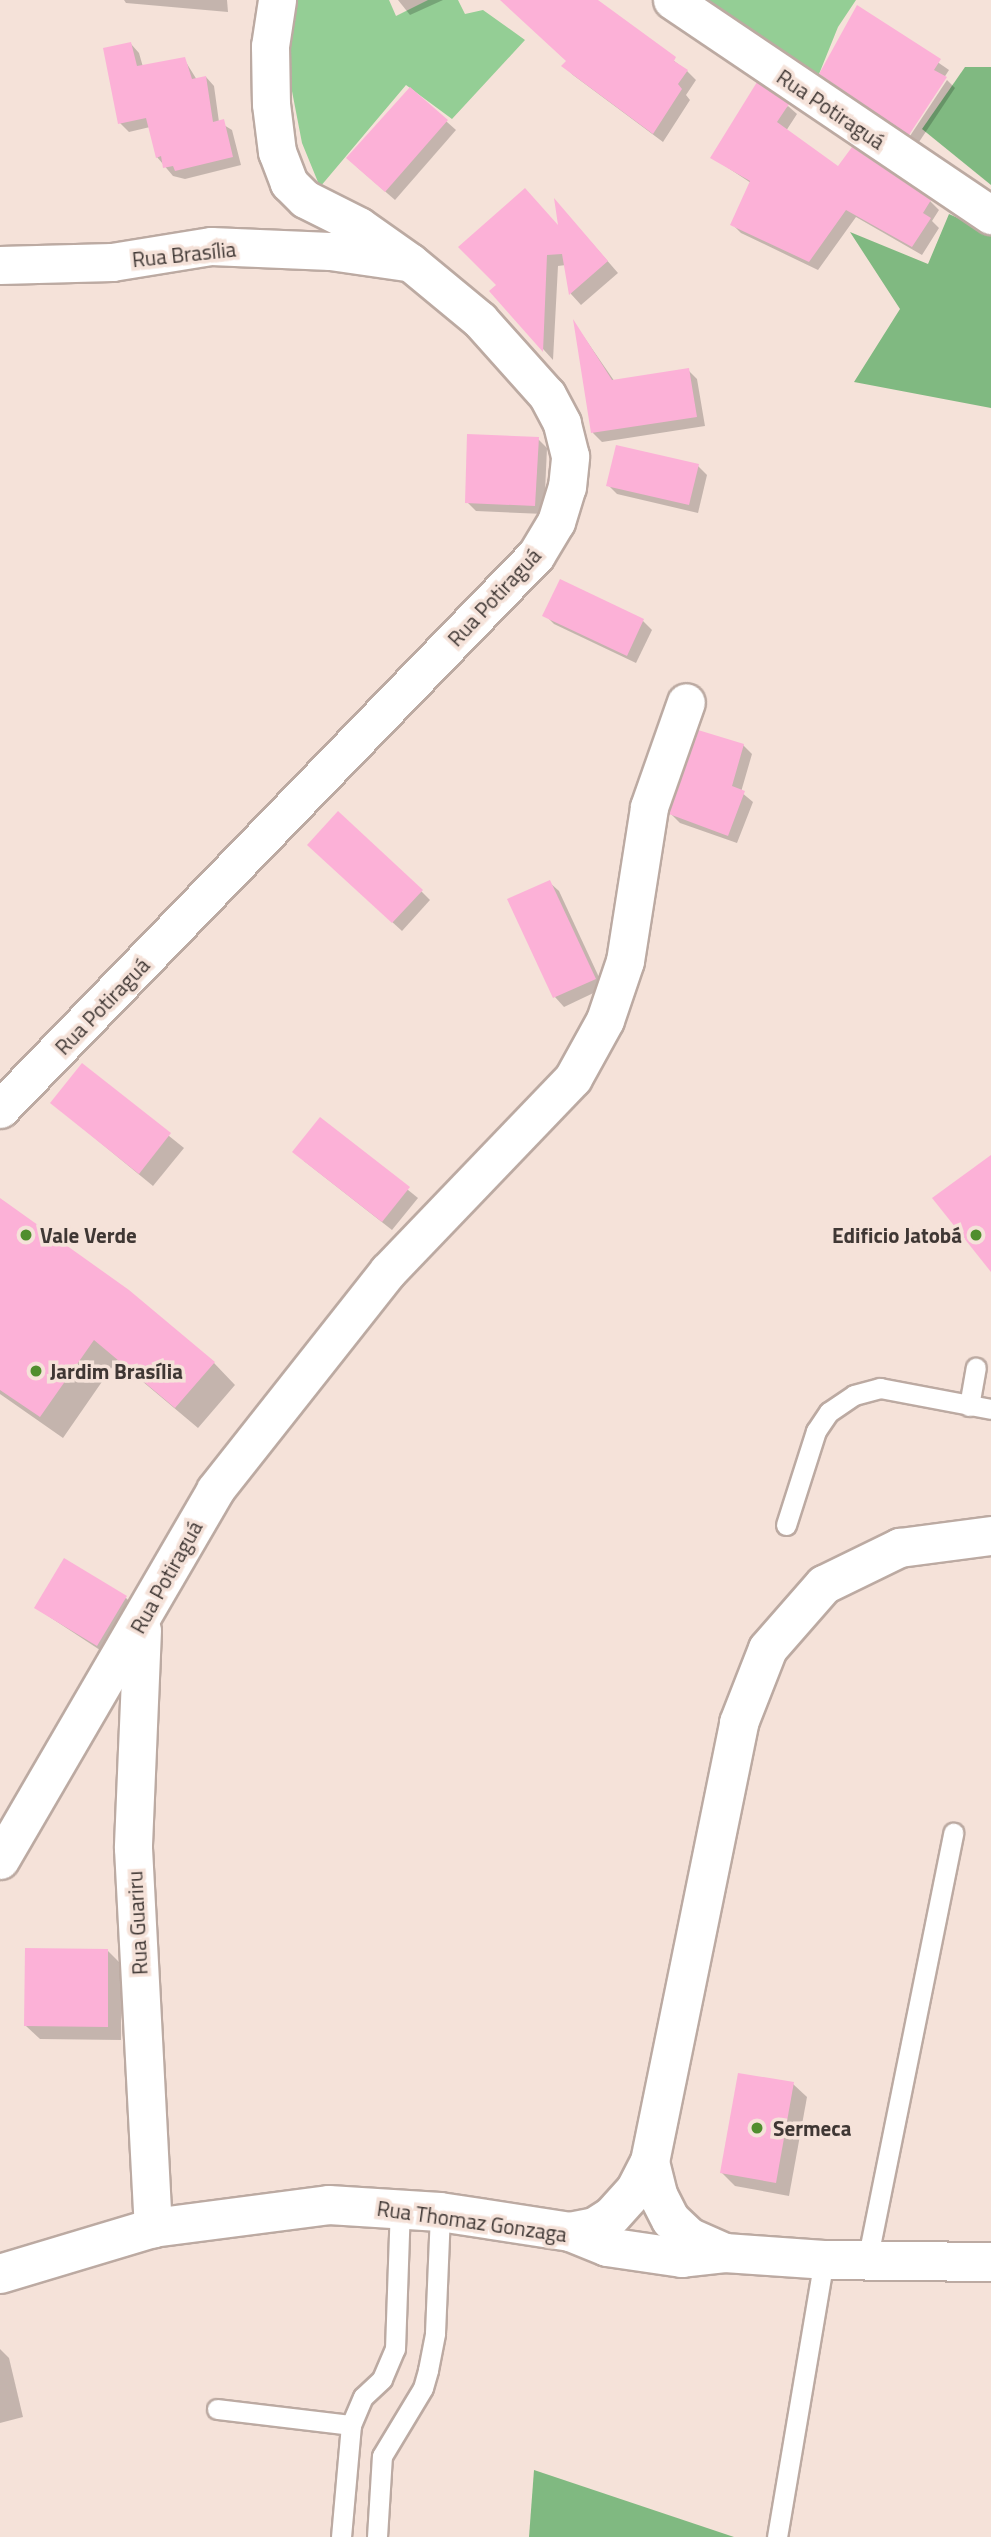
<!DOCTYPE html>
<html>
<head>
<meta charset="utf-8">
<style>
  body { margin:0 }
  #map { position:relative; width:991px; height:2537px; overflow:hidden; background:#f5e2d9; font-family:"Titillium Web",sans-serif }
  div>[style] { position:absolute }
  .green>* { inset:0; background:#94ce95 }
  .forest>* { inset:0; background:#80b981 }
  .shadow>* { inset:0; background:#0003 }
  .building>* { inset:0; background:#fcb1d7 }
  .roads { filter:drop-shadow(2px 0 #bcaaa2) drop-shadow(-2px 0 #bcaaa2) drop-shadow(0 2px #bcaaa2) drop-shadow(0 -2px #bcaaa2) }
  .lane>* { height:19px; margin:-9.5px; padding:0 9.5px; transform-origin:9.5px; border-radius:9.5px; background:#fff }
  .street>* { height:37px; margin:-18.5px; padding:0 18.5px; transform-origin:18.5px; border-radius:18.5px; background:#fff }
  .secondary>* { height:38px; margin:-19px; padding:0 19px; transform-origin:19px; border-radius:19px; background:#fff }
  .dots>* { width:19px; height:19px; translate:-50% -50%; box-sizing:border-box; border:4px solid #f5e2d9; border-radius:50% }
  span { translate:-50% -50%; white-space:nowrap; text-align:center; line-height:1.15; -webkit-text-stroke:7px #f5e2d9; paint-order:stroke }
  .street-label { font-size:21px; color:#3f3734 }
  .poi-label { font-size:21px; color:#3f3734; font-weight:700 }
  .left { translate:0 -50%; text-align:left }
  .right { translate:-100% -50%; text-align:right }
</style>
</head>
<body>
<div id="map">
  <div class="green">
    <div style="clip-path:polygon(295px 0,389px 0,396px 16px,428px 0,458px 0,465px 14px,483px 10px,525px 40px,452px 119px,406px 85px,320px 187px,302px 143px,286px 60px)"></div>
    <div style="clip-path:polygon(695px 0,856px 0,838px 27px,815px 84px)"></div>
  </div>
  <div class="forest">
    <div style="clip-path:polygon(965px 67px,991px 67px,991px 185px,922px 129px)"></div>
    <div style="clip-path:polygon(949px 214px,991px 233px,991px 408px,854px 382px,900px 309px,850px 232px,928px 264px)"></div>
    <div style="clip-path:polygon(534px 2470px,734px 2537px,529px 2537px)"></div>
  </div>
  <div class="shadow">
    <div style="clip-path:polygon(124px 0,227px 0,228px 12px,126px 3px)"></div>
    <div style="clip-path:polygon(398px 0,443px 0,410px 15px)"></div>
    <div style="clip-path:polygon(502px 0,596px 0,687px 71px,696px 80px,686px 95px,690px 100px,663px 142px,573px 75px,564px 66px,568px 62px)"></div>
    <div style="clip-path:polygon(858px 7px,949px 70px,907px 135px,821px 73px)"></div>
    <div style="clip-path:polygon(131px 44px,139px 53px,143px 67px,184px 59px,197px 80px,206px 77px,214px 86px,219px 122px,232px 130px,241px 165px,185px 179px,173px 176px,157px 157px,150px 127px,129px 132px,120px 123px)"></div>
    <div style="clip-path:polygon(947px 80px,955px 88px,919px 142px,910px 136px)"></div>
    <div style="clip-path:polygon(410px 89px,456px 130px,395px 200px,357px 167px)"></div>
    <div style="clip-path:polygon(788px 106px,797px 114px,786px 131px,838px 168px,930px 201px,939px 210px,932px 221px,939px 228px,922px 255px,856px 217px,818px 270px,741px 233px,732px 224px,751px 183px,713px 158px)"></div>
    <div style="clip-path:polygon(564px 211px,618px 273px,581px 305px,571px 294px,566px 265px,558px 266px,553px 360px,491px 291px,560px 229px)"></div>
    <div style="clip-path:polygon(575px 324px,615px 382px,688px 370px,697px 379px,705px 426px,602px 442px,593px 433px)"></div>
    <div style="clip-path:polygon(538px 439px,547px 448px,544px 514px,476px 511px,467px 502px)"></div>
    <div style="clip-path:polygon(698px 466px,707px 475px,698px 513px,617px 494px,608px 485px)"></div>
    <div style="clip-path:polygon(560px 581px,643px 621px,652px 630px,636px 663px,554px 624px,545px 615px)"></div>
    <div style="clip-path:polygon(743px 745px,752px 754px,741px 792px,753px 802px,737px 843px,680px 823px,671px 814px)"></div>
    <div style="clip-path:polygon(318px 854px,421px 891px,430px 900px,402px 931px)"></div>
    <div style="clip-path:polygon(549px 882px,559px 891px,604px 988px,564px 1007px,555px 997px,509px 900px)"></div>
    <div style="clip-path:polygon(82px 1066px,184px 1148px,153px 1186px,52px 1103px)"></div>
    <div style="clip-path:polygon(320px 1119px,418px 1198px,392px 1230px,304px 1161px)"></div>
    <div style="clip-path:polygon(0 1200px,214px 1363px,235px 1385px,198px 1428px,117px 1360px,63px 1438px,0 1394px)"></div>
    <div style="clip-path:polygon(126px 1598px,135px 1607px,106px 1654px,36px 1608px)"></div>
    <div style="clip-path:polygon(108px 1951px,121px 1964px,121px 2040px,40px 2039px,26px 2026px)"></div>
    <div style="clip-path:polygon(793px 2084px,807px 2097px,789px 2196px,735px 2186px,721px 2172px)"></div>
    <div style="clip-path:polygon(0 2349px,9px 2358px,23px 2417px,0 2423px)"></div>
  </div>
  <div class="building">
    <div style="clip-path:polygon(500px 0,598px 0,676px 57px,674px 61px,688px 70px,678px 84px,682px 89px,653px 134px,561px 66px,566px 61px)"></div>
    <div style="clip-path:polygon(857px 5px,941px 59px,934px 70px,947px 77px,909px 135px,819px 74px)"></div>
    <div style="clip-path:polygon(131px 42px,137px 66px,185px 57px,192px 79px,206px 76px,213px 122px,224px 119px,233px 157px,175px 171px,173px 166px,163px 168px,161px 156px,156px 158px,146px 118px,118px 124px,103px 48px)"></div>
    <div style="clip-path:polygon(757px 82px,789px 104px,777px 122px,838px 166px,852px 147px,931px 200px,923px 213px,931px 218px,912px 247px,846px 210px,809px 262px,730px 225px,750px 181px,710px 158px)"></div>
    <div style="clip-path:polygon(410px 87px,448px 120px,385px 192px,346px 158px)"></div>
    <div style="clip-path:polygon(525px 188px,558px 225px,554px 198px,608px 261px,569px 295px,562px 254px,547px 255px,543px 352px,489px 291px,496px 285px,458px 247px)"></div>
    <div style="clip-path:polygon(573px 319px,612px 380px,689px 368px,697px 417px,591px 433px)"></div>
    <div style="clip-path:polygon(467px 434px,539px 437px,535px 506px,465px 503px)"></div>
    <div style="clip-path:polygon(616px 445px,699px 464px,689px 505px,606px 486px)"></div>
    <div style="clip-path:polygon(560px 579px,644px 619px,627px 656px,542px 616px)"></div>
    <div style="clip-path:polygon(698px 730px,744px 744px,732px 786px,745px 791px,728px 836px,669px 814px)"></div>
    <div style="clip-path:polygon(338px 811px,423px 890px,392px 923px,307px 845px)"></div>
    <div style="clip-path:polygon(550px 880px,596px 979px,553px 998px,507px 899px)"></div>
    <div style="clip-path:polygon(82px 1063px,171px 1133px,139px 1174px,50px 1103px)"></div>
    <div style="clip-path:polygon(320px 1117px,410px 1187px,382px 1222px,292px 1152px)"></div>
    <div style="clip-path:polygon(991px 1155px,991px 1272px,932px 1198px)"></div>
    <div style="clip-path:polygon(0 1198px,129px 1290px,215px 1362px,175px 1408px,94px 1340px,40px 1417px,0 1390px)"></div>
    <div style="clip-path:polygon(64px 1558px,127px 1596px,97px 1646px,34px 1608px)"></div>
    <div style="clip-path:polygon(25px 1948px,108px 1949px,108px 2027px,24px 2026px)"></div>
    <div style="clip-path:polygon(738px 2073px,794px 2082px,776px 2183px,720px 2173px)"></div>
  </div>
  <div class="roads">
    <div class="lane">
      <div style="left:969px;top:1406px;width:39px;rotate:-80deg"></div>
      <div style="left:786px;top:1525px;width:99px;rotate:-72.3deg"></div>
      <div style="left:816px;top:1431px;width:23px;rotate:-56deg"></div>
      <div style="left:829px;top:1412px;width:30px;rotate:-34deg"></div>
      <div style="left:854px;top:1395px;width:27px;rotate:-15deg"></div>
      <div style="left:880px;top:1388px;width:113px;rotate:10.7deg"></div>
      <div style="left:867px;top:2261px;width:437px;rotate:-78.6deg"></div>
      <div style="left:217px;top:2409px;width:135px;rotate:6.8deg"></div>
      <div style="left:341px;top:2537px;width:112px;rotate:-84.9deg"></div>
      <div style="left:351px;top:2425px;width:30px;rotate:-67deg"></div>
      <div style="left:363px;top:2397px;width:26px;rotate:-43deg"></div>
      <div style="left:382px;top:2379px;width:33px;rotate:-67deg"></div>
      <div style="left:395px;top:2349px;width:142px;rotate:-88deg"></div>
      <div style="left:377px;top:2537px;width:81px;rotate:-86.5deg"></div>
      <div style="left:382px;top:2456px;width:79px;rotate:-58.9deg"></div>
      <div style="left:423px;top:2388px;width:19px;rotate:-74deg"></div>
      <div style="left:428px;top:2370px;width:38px;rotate:-79deg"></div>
      <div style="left:435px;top:2333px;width:121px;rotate:-87.6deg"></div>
      <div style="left:777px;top:2537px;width:281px;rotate:-80.4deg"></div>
    </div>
    <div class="street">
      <div style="left:672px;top:0;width:385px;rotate:34deg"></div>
      <div style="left:0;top:265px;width:112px;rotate:-1.5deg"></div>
      <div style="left:112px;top:262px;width:100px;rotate:-9.2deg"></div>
      <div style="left:211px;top:246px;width:119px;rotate:2.4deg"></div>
      <div style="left:330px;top:251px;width:77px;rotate:8.2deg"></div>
      <div style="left:0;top:1109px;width:771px;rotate:-45.95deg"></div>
      <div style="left:536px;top:555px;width:39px;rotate:-59deg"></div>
      <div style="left:556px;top:522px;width:37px;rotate:-73deg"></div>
      <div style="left:567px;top:487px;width:31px;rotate:-84deg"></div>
      <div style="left:570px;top:456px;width:34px;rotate:-104deg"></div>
      <div style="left:562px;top:423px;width:32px;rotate:-118deg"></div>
      <div style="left:547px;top:395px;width:101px;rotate:-131.8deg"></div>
      <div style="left:480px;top:320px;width:91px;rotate:-140.4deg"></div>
      <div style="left:410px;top:262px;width:62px;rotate:-144.8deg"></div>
      <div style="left:359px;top:226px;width:60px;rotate:-153.4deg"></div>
      <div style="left:305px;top:199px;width:23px;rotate:-135deg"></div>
      <div style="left:289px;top:183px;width:33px;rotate:-111deg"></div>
      <div style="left:277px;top:152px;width:48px;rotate:-97.1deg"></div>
      <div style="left:271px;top:104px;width:58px;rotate:-91deg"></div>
      <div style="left:270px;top:46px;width:47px;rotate:-81.3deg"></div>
      <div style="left:142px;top:1630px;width:218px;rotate:92.4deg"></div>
      <div style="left:133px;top:1848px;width:381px;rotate:87deg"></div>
      <div style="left:0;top:1860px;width:428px;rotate:-59.8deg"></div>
      <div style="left:215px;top:1490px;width:279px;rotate:-51.7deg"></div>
      <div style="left:388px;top:1271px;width:267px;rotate:-46.2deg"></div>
      <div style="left:573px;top:1078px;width:66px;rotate:-61.1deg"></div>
      <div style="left:605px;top:1020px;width:62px;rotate:-71.3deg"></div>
      <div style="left:625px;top:961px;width:156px;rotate:-81.1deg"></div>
      <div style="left:649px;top:807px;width:111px;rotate:-70.6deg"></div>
    </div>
    <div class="secondary">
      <div style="left:650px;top:2162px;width:34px;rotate:76deg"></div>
      <div style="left:658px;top:2195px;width:28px;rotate:63deg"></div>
      <div style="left:671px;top:2220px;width:25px;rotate:43deg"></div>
      <div style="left:689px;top:2237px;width:39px;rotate:24deg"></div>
      <div style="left:570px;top:2232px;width:25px;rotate:-11deg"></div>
      <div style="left:595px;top:2227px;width:20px;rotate:-33deg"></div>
      <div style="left:612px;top:2216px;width:36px;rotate:-48deg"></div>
      <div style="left:636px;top:2189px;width:30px;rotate:-63deg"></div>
      <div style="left:650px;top:2162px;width:448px;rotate:-78.5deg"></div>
      <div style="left:739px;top:1723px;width:79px;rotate:-68.6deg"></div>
      <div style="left:768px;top:1649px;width:85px;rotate:-48.8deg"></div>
      <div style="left:824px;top:1585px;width:85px;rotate:-26deg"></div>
      <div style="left:900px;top:1548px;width:92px;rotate:-7.5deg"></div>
      <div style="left:0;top:2274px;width:160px;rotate:-16.7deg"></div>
      <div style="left:153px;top:2228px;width:177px;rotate:-7.4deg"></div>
      <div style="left:329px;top:2205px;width:111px;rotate:3.6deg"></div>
      <div style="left:440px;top:2212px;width:132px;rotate:8.7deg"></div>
      <div style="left:570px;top:2232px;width:40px;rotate:22deg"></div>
      <div style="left:607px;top:2247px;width:76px;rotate:8.3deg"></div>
      <div style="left:682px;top:2258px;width:43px;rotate:-6.6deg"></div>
      <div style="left:725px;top:2253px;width:99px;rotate:4deg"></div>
      <div style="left:824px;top:2260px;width:167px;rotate:0.7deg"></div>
    </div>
  </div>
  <div class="dots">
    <div style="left:26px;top:1235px;background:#508e2e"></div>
    <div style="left:976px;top:1235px;background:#508e2e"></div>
    <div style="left:36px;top:1371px;background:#508e2e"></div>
    <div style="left:757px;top:2128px;background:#508e2e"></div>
  </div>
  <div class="street-label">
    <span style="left:831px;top:109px;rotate:34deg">Rua Potiraguá</span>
    <span style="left:184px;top:254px;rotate:-6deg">Rua Brasília</span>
    <span style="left:494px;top:597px;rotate:-47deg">Rua Potiraguá</span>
    <span style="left:102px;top:1006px;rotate:-46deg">Rua Potiraguá</span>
    <span style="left:166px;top:1577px;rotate:-61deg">Rua Potiraguá</span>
    <span style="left:137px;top:1923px;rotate:-93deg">Rua Guariru</span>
    <span style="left:472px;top:2221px;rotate:8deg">Rua Thomaz Gonzaga</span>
  </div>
  <div class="poi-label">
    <span class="left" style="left:40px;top:1235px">Vale Verde</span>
    <span class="right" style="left:962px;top:1235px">Edificio Jatobá</span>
    <span class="left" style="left:50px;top:1371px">Jardim Brasília</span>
    <span class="left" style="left:773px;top:2128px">Sermeca</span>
  </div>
</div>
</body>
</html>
